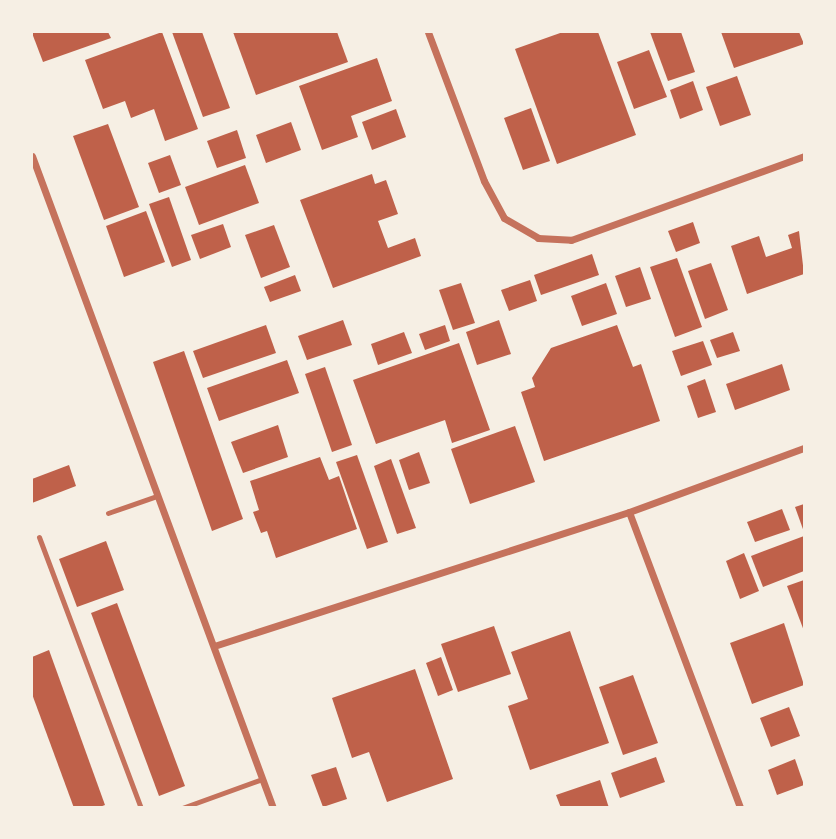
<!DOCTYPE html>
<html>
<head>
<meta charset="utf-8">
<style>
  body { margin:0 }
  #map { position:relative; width:836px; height:839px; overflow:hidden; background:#f6efe4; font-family:"Crimson Pro",serif }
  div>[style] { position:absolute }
  .building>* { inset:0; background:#bf614a }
  .service>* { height:5px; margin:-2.5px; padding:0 2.5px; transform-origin:2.5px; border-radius:2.5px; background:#c5725c }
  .minor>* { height:7px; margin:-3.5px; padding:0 3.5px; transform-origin:3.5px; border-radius:3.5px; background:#c5725c }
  span { translate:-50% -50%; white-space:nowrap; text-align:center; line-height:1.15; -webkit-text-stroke:7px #f6efe4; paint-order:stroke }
  .frame { position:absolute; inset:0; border:33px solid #f6efe4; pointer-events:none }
</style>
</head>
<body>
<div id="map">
  <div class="building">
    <div style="clip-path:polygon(36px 32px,108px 32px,111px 38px,43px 62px,32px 33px)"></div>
    <div style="clip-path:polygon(162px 32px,198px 129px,165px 141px,154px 109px,131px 118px,125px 101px,103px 109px,85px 60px)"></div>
    <div style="clip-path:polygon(172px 32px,202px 32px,230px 108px,203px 117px)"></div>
    <div style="clip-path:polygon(233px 32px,337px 32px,348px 62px,256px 95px)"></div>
    <div style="clip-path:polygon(563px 32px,598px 32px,636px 135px,557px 164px,515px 49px)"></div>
    <div style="clip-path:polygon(650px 32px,681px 32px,695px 72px,668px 81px)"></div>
    <div style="clip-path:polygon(721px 32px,799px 32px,804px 44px,734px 68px)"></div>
    <div style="clip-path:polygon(649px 50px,667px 97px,634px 109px,617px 62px)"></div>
    <div style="clip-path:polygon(377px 58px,392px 101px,351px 116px,358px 137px,322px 150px,299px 86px)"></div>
    <div style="clip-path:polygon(737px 76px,751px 115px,720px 126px,706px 87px)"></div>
    <div style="clip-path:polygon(693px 81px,703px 110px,680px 119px,670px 90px)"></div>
    <div style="clip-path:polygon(531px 108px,550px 161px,523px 170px,504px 118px)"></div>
    <div style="clip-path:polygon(396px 109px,406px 137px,372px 150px,362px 122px)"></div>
    <div style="clip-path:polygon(291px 122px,301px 150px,266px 163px,256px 135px)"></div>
    <div style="clip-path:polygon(108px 124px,139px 207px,104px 220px,73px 136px)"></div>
    <div style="clip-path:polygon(237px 130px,246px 158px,217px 168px,207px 141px)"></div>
    <div style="clip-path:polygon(170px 155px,181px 185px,159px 193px,148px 163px)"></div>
    <div style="clip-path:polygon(245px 165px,259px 203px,199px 225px,185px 187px)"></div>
    <div style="clip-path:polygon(372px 174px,375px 184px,386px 180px,398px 214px,378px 221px,388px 248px,415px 238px,421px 256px,333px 288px,300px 200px)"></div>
    <div style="clip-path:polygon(169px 197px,191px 260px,172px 267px,149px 204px)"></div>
    <div style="clip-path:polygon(146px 211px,165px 262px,124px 277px,106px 226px)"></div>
    <div style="clip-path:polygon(693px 222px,700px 243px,676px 252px,668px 231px)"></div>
    <div style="clip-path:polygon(223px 224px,231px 247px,200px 259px,191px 235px)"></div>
    <div style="clip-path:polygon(274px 225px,290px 267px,261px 278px,245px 235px)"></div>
    <div style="clip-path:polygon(799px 231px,804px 274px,747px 294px,731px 246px,759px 236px,766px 257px,792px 248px,788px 235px)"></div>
    <div style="clip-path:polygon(592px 254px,599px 275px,541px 295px,534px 275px)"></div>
    <div style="clip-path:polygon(677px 258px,702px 327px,675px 337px,650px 267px)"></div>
    <div style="clip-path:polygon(711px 263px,728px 310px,705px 319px,688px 271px)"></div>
    <div style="clip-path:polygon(640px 267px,651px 299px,626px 307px,615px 276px)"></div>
    <div style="clip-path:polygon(295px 275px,301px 291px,270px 302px,264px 287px)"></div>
    <div style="clip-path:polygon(530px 280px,537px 301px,509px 311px,501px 290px)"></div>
    <div style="clip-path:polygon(461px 283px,475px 323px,453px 330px,439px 290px)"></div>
    <div style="clip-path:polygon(606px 283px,617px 314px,582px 326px,571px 296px)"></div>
    <div style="clip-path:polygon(343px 320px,352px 345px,307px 360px,298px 336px)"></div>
    <div style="clip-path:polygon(499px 320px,511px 354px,477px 365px,466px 332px)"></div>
    <div style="clip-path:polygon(266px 325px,276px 353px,203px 378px,193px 351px)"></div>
    <div style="clip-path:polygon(445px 325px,450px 341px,425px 350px,419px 334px)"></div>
    <div style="clip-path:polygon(617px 325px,633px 367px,641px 364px,660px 421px,544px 461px,521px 392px,535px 387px,532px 378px,551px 348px)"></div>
    <div style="clip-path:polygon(404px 332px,412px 353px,378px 365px,371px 344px)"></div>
    <div style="clip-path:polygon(733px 332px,740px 351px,717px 358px,710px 340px)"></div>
    <div style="clip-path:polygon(703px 341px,712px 365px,681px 376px,672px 351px)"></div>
    <div style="clip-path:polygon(459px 343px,490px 430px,452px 443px,445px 420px,376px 444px,353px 380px)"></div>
    <div style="clip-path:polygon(184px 351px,243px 519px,212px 531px,153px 362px)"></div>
    <div style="clip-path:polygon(287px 360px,299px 393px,219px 421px,207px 388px)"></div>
    <div style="clip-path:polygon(782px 364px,790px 390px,735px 410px,726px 384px)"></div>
    <div style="clip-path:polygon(325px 367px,352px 445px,332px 452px,305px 374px)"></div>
    <div style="clip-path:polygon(705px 379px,716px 412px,698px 418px,687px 386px)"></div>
    <div style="clip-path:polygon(278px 425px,288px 457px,243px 473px,231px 442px)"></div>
    <div style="clip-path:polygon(515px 426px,535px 482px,470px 504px,451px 449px)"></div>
    <div style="clip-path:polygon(419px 452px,430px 483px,409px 490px,399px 460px)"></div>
    <div style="clip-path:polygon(357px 455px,388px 542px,367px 549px,336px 462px)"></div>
    <div style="clip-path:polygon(320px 457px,329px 480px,339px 476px,357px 529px,276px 558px,267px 531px,261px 533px,253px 512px,259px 510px,250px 481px)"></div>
    <div style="clip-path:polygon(391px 459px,416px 528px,397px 534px,374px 466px)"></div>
    <div style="clip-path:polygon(69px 465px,76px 486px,32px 503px,32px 479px)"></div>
    <div style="clip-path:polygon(804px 504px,804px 532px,795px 507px)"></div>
    <div style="clip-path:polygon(782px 509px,790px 530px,755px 542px,747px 522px)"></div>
    <div style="clip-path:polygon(804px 536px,804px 571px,763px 587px,751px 556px)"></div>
    <div style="clip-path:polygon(106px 541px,124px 590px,77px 607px,59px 559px)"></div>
    <div style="clip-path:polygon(744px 553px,759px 591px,740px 599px,726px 561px)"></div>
    <div style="clip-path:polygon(804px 580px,804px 631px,787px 586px)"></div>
    <div style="clip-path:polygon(117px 603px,185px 786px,159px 796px,91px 613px)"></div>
    <div style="clip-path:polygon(784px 623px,804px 685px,752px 704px,730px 643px)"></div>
    <div style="clip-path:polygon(494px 626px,511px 674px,458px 692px,441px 644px)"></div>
    <div style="clip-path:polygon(570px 631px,609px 743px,530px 770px,508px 706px,528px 699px,511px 652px)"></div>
    <div style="clip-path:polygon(49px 650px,105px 805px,97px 808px,74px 808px,32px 694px,32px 657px)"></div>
    <div style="clip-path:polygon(441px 657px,453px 690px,438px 696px,426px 663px)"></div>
    <div style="clip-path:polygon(415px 669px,453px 779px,387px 802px,369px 752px,352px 758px,332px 698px)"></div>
    <div style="clip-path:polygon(633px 675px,658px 743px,623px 755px,599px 687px)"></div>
    <div style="clip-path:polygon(789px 707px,800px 736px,771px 747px,760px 718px)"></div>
    <div style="clip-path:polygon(656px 757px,665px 782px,620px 798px,611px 773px)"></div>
    <div style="clip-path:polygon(795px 759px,804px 785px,777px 795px,768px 770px)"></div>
    <div style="clip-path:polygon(336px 767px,347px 799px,323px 807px,311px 775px)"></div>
    <div style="clip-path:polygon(600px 780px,609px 808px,561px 808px,556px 795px)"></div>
  </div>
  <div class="service">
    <div style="left:108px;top:513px;width:52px;rotate:-19.1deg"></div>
    <div style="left:39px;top:537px;width:290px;rotate:69.4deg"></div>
    <div style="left:182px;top:808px;width:85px;rotate:-19.9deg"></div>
  </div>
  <div class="minor">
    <div style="left:428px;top:32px;width:159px;rotate:69.4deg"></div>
    <div style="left:484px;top:181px;width:42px;rotate:61.6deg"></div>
    <div style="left:504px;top:218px;width:39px;rotate:30deg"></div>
    <div style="left:538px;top:238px;width:33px;rotate:3deg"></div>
    <div style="left:571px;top:240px;width:248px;rotate:-19.8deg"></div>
    <div style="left:32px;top:156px;width:695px;rotate:69.71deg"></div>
    <div style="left:629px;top:512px;width:316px;rotate:69.4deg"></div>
    <div style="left:214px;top:646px;width:436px;rotate:-17.9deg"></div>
    <div style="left:629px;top:512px;width:186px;rotate:-20.1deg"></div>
  </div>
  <div class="frame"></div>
</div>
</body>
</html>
